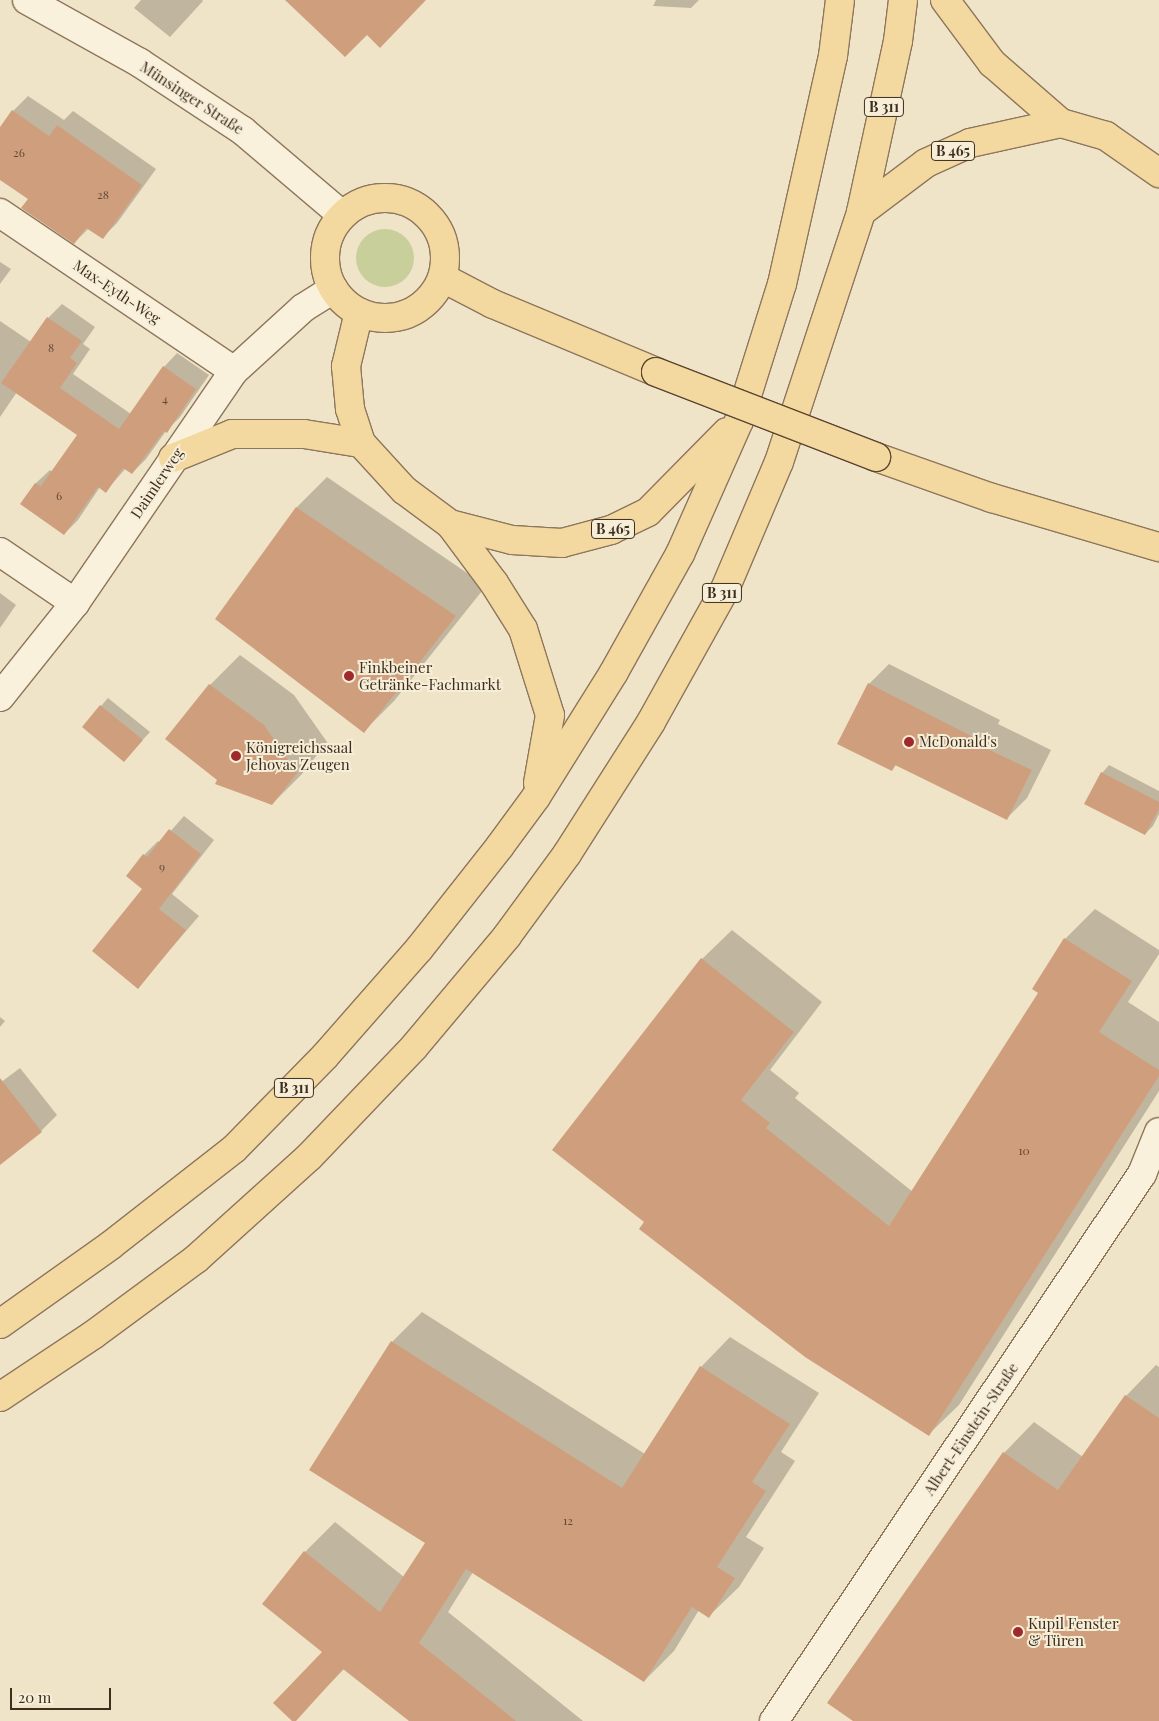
<!DOCTYPE html>
<html>
<head>
<meta charset="utf-8">
<style>
  body { margin:0 }
  #map { position:relative; width:1159px; height:1721px; overflow:hidden; background:#f0e4c8; font-family:"Playfair Display",serif }
  div>[style] { position:absolute }
  .green>* { inset:0; background:#c9cf9b }
  .round { border-radius:50% }
  .shadow>* { inset:0; background:#0003 }
  .building>* { inset:0; background:#cf9f7d }
  .roads { filter:drop-shadow(1px 0 #8d765c) drop-shadow(-1px 0 #8d765c) drop-shadow(0 1px #8d765c) drop-shadow(0 -1px #8d765c) }
  .minor>* { height:28px; margin:-14px; padding:0 14px; transform-origin:14px; border-radius:14px; background:#faf1dc }
  .major>* { height:28px; margin:-14px; padding:0 14px; transform-origin:14px; border-radius:14px; background:#f3d9a0 }
  .major>.ring { margin:-14px; padding:0; box-sizing:content-box; background:none; border:28px solid #f3d9a0; border-radius:50% }
  .bridges { filter:drop-shadow(1px 0 #5b4430) drop-shadow(-1px 0 #5b4430) drop-shadow(0 1px #5b4430) drop-shadow(0 -1px #5b4430) }
  .major-bridge>* { height:28px; margin:-14px; padding:0 14px; transform-origin:14px; border-radius:14px; background:#f3d9a0 }
  .dots>* { width:14px; height:14px; translate:-50% -50%; box-sizing:border-box; border:2px solid #f7eed8; border-radius:50% }
  span { translate:-50% -50%; white-space:nowrap; text-align:center; line-height:1.15; -webkit-text-stroke:4px #f7eed8; paint-order:stroke }
  .number-label { font-size:12px; color:#624a37 }
  .number-label span { -webkit-text-stroke-width:0 }
  .shield-label span { padding:1px 4px; background:#f7eed8; border:1px solid; border-radius:4px; -webkit-text-stroke-width:0 }
  .shield-label { font-size:14px; color:#3d2e20; font-weight:700 }
  .street-label { font-size:15px; color:#3d2e20 }
  .poi-label { font-size:15px; color:#3d2e20 }
  .left { translate:0 -50%; text-align:left }
  .scale { position:absolute; left:10px; top:1688px; width:101px; height:22px; box-sizing:border-box; border:2px solid #3d2e20; border-top:0; padding-left:6px; font-size:15px; line-height:18px; white-space:nowrap; color:#3d2e20; -webkit-text-stroke:4px #f7eed8; paint-order:stroke }
</style>
</head>
<body>
<div id="map">
  <div class="green">
    <div class="round" style="left:356px;top:229px;width:58px;height:58px"></div>
  </div>
  <div class="shadow">
    <div style="clip-path:polygon(141px 0,202px 0,203px 1px,170px 37px,134px 8px)"></div>
    <div style="clip-path:polygon(656px 0,699px 0,691px 8px,653px 6px)"></div>
    <div style="clip-path:polygon(28px 96px,64px 120px,73px 111px,156px 169px,117px 223px,102px 238px,89px 228px,74px 243px,30px 199px,0 179px,0 129px,13px 111px)"></div>
    <div style="clip-path:polygon(0 262px,11px 269px,0 284px)"></div>
    <div style="clip-path:polygon(62px 304px,95px 327px,83px 344px,90px 349px,73px 374px,131px 414px,164px 367px,177px 353px,209px 375px,180px 417px,166px 431px,146px 459px,132px 473px,126px 468px,106px 491px,100px 487px,78px 520px,64px 534px,22px 504px,36px 483px,50px 470px,53px 472px,79px 434px,17px 392px,0 417px,0 321px,31px 342px,48px 318px)"></div>
    <div style="clip-path:polygon(327px 477px,486px 586px,394px 701px,364px 731px,216px 619px,297px 507px)"></div>
    <div style="clip-path:polygon(0 593px,16px 605px,0 628px)"></div>
    <div style="clip-path:polygon(240px 655px,294px 695px,327px 742px,302px 774px,272px 804px,219px 780px,210px 685px)"></div>
    <div style="clip-path:polygon(889px 664px,1000px 720px,998px 724px,1051px 750px,1027px 798px,1007px 818px,897px 764px,892px 770px,869px 684px)"></div>
    <div style="clip-path:polygon(108px 698px,150px 732px,124px 760px,101px 706px)"></div>
    <div style="clip-path:polygon(1109px 765px,1159px 791px,1159px 814px,1153px 826px,1145px 834px,1102px 773px)"></div>
    <div style="clip-path:polygon(184px 816px,214px 840px,172px 894px,199px 916px,138px 987px,144px 889px,144px 855px,158px 841px,160px 843px)"></div>
    <div style="clip-path:polygon(1095px 909px,1159px 950px,1159px 954px,1128px 1002px,1159px 1022px,1159px 1091px,959px 1405px,929px 1434px,646px 1222px,702px 959px,732px 930px,822px 1002px,770px 1070px,799px 1093px,795px 1098px,913px 1192px,1040px 993px,1065px 939px)"></div>
    <div style="clip-path:polygon(0 1017px,5px 1021px,0 1027px)"></div>
    <div style="clip-path:polygon(20px 1068px,57px 1115px,41px 1131px,0 1163px,0 1083px)"></div>
    <div style="clip-path:polygon(422px 1312px,645px 1454px,701px 1367px,730px 1337px,819px 1393px,781px 1452px,795px 1461px,746px 1537px,764px 1548px,739px 1587px,709px 1616px,699px 1610px,674px 1651px,644px 1681px,473px 1572px,448px 1612px,583px 1721px,411px 1721px,345px 1668px,294px 1721px,324px 1652px,305px 1552px,335px 1522px,404px 1577px,426px 1542px,311px 1469px,392px 1342px)"></div>
    <div style="clip-path:polygon(1156px 1365px,1159px 1367px,1159px 1721px,855px 1721px,828px 1702px,1004px 1453px,1034px 1422px,1083px 1457px,1126px 1396px)"></div>
  </div>
  <div class="building">
    <div style="clip-path:polygon(285px 0,426px 0,380px 48px,367px 35px,345px 57px)"></div>
    <div style="clip-path:polygon(12px 110px,49px 136px,57px 125px,142px 185px,103px 239px,86px 228px,74px 244px,21px 208px,28px 199px,0 180px,0 127px)"></div>
    <div style="clip-path:polygon(47px 317px,82px 341px,70px 358px,77px 363px,60px 388px,119px 429px,163px 366px,196px 389px,167px 433px,164px 431px,132px 474px,123px 468px,106px 493px,98px 487px,64px 535px,20px 504px,35px 483px,41px 486px,77px 435px,1px 383px)"></div>
    <div style="clip-path:polygon(296px 507px,456px 616px,364px 733px,215px 619px)"></div>
    <div style="clip-path:polygon(868px 683px,981px 741px,979px 745px,1032px 770px,1007px 820px,895px 765px,892px 771px,837px 744px)"></div>
    <div style="clip-path:polygon(209px 684px,264px 725px,297px 773px,272px 805px,215px 784px,217px 780px,165px 739px)"></div>
    <div style="clip-path:polygon(100px 705px,143px 740px,124px 762px,82px 727px)"></div>
    <div style="clip-path:polygon(1101px 772px,1159px 802px,1159px 809px,1145px 835px,1084px 804px)"></div>
    <div style="clip-path:polygon(169px 829px,201px 854px,159px 909px,186px 930px,138px 989px,92px 951px,142px 889px,126px 876px,143px 854px,147px 857px)"></div>
    <div style="clip-path:polygon(1064px 938px,1132px 981px,1099px 1032px,1159px 1070px,1159px 1076px,929px 1436px,805px 1357px,639px 1229px,644px 1222px,552px 1150px,701px 958px,794px 1032px,741px 1100px,770px 1123px,766px 1128px,889px 1226px,1038px 993px,1032px 989px)"></div>
    <div style="clip-path:polygon(0 1078px,42px 1132px,0 1165px)"></div>
    <div style="clip-path:polygon(391px 1341px,622px 1488px,700px 1366px,790px 1424px,752px 1482px,766px 1491px,717px 1567px,735px 1578px,709px 1618px,692px 1607px,644px 1682px,466px 1569px,419px 1643px,516px 1721px,409px 1721px,343px 1669px,296px 1721px,292px 1721px,273px 1703px,322px 1652px,262px 1604px,304px 1551px,380px 1612px,425px 1543px,309px 1470px)"></div>
    <div style="clip-path:polygon(1125px 1395px,1159px 1418px,1159px 1721px,853px 1721px,827px 1703px,1003px 1452px,1058px 1490px)"></div>
  </div>
  <div class="roads">
    <div class="minor">
      <div style="left:27px;top:0;width:129px;rotate:29.1deg"></div>
      <div style="left:140px;top:63px;width:123px;rotate:33.4deg"></div>
      <div style="left:243px;top:131px;width:130px;rotate:40.3deg"></div>
      <div style="left:0;top:213px;width:282px;rotate:34deg"></div>
      <div style="left:0;top:552px;width:91px;rotate:34.2deg"></div>
      <div style="left:0;top:697px;width:120px;rotate:-51.4deg"></div>
      <div style="left:75px;top:603px;width:281px;rotate:-55.6deg"></div>
      <div style="left:234px;top:371px;width:93px;rotate:-42.4deg"></div>
      <div style="left:303px;top:308px;width:36px;rotate:-32deg"></div>
      <div style="left:774px;top:1721px;width:659px;rotate:-56.07deg"></div>
      <div style="left:1142px;top:1174px;width:45px;rotate:-68deg"></div>
    </div>
    <div class="major">
      <div style="left:945px;top:0;width:79px;rotate:53.3deg"></div>
      <div style="left:992px;top:63px;width:91px;rotate:41deg"></div>
      <div style="left:1061px;top:123px;width:47px;rotate:16.1deg"></div>
      <div style="left:1106px;top:136px;width:65px;rotate:34.9deg"></div>
      <div class="ring" style="left:325px;top:198px;width:92px;height:92px"></div>
      <div style="left:861px;top:212px;width:81px;rotate:-37deg"></div>
      <div style="left:926px;top:163px;width:48px;rotate:-24.4deg"></div>
      <div style="left:970px;top:143px;width:93px;rotate:-12.4deg"></div>
      <div style="left:443px;top:278px;width:56px;rotate:27.5deg"></div>
      <div style="left:493px;top:304px;width:177px;rotate:22.6deg"></div>
      <div style="left:359px;top:312px;width:56px;rotate:103.5deg"></div>
      <div style="left:346px;top:366px;width:43px;rotate:84.7deg"></div>
      <div style="left:350px;top:409px;width:36px;rotate:72deg"></div>
      <div style="left:361px;top:443px;width:64px;rotate:47.5deg"></div>
      <div style="left:404px;top:490px;width:57px;rotate:36.5deg"></div>
      <div style="left:450px;top:524px;width:74px;rotate:53.3deg"></div>
      <div style="left:494px;top:583px;width:54px;rotate:57.8deg"></div>
      <div style="left:523px;top:629px;width:90px;rotate:72.6deg"></div>
      <div style="left:550px;top:715px;width:69px;rotate:100deg"></div>
      <div style="left:876px;top:457px;width:123px;rotate:19.5deg"></div>
      <div style="left:992px;top:498px;width:174px;rotate:16.4deg"></div>
      <div style="left:173px;top:458px;width:64px;rotate:-22.1deg"></div>
      <div style="left:232px;top:434px;width:72px"></div>
      <div style="left:304px;top:434px;width:58px;rotate:9deg"></div>
      <div style="left:450px;top:524px;width:64px;rotate:14.5deg"></div>
      <div style="left:512px;top:540px;width:50px;rotate:3.4deg"></div>
      <div style="left:562px;top:543px;width:51px;rotate:-14.9deg"></div>
      <div style="left:611px;top:530px;width:41px;rotate:-25.9deg"></div>
      <div style="left:648px;top:512px;width:112px;rotate:-45.4deg"></div>
      <div style="left:0;top:1324px;width:136px;rotate:-35.4deg"></div>
      <div style="left:111px;top:1245px;width:156px;rotate:-38deg"></div>
      <div style="left:234px;top:1149px;width:130px;rotate:-45.6deg"></div>
      <div style="left:325px;top:1056px;width:142px;rotate:-48.7deg"></div>
      <div style="left:419px;top:949px;width:131px;rotate:-51.8deg"></div>
      <div style="left:500px;top:846px;width:61px;rotate:-53.7deg"></div>
      <div style="left:536px;top:797px;width:147px;rotate:-58deg"></div>
      <div style="left:614px;top:672px;width:135px;rotate:-60.8deg"></div>
      <div style="left:680px;top:554px;width:145px;rotate:-66.1deg"></div>
      <div style="left:739px;top:421px;width:144px;rotate:-72.6deg"></div>
      <div style="left:782px;top:284px;width:234px;rotate:-77.4deg"></div>
      <div style="left:833px;top:56px;width:56px;rotate:-82.9deg"></div>
      <div style="left:0;top:1397px;width:112px;rotate:-33.7deg"></div>
      <div style="left:93px;top:1335px;width:128px;rotate:-36.4deg"></div>
      <div style="left:196px;top:1259px;width:152px;rotate:-42.1deg"></div>
      <div style="left:309px;top:1157px;width:152px;rotate:-46.3deg"></div>
      <div style="left:414px;top:1047px;width:145px;rotate:-50deg"></div>
      <div style="left:507px;top:936px;width:102px;rotate:-53.8deg"></div>
      <div style="left:567px;top:854px;width:156px;rotate:-57.5deg"></div>
      <div style="left:651px;top:722px;width:152px;rotate:-60.9deg"></div>
      <div style="left:725px;top:589px;width:138px;rotate:-67deg"></div>
      <div style="left:779px;top:462px;width:263px;rotate:-71.8deg"></div>
      <div style="left:861px;top:212px;width:175px;rotate:-77.8deg"></div>
      <div style="left:898px;top:41px;width:41px;rotate:-83deg"></div>
    </div>
  </div>
  <div class="bridges">
    <div class="major-bridge">
      <div style="left:656px;top:372px;width:236px;rotate:21.1deg"></div>
    </div>
  </div>
  <div class="dots">
    <div style="left:349px;top:676px;background:#9e2a2b"></div>
    <div style="left:909px;top:742px;background:#9e2a2b"></div>
    <div style="left:236px;top:756px;background:#9e2a2b"></div>
    <div style="left:1018px;top:1632px;background:#9e2a2b"></div>
  </div>
  <div class="number-label">
    <span style="left:19px;top:153px">26</span>
    <span style="left:103px;top:195px">28</span>
    <span style="left:51px;top:348px">8</span>
    <span style="left:165px;top:399px">4</span>
    <span style="left:59px;top:496px">6</span>
    <span style="left:162px;top:867px">9</span>
    <span style="left:1024px;top:1151px">10</span>
    <span style="left:568px;top:1521px">12</span>
  </div>
  <div class="shield-label">
    <span style="left:884px;top:107px">B 311</span>
    <span style="left:953px;top:151px">B 465</span>
    <span style="left:613px;top:529px">B 465</span>
    <span style="left:722px;top:593px">B 311</span>
    <span style="left:294px;top:1088px">B 311</span>
  </div>
  <div class="street-label">
    <span style="left:192px;top:98px;rotate:33deg">Münsinger Straße</span>
    <span style="left:117px;top:292px;rotate:34deg">Max-Eyth-Weg</span>
    <span style="left:157px;top:483px;rotate:-56deg">Daimlerweg</span>
    <span style="left:971px;top:1429px;rotate:-56deg">Albert-Einstein-Straße</span>
  </div>
  <div class="poi-label">
    <span class="left" style="left:359px;top:676px">Finkbeiner<br>Getränke-Fachmarkt</span>
    <span class="left" style="left:919px;top:742px">McDonald's</span>
    <span class="left" style="left:246px;top:756px">Königreichssaal<br>Jehovas Zeugen</span>
    <span class="left" style="left:1028px;top:1632px">Kupil Fenster<br>&amp; Türen</span>
  </div>
  <div class="scale">20 m</div>
</div>
</body>
</html>
